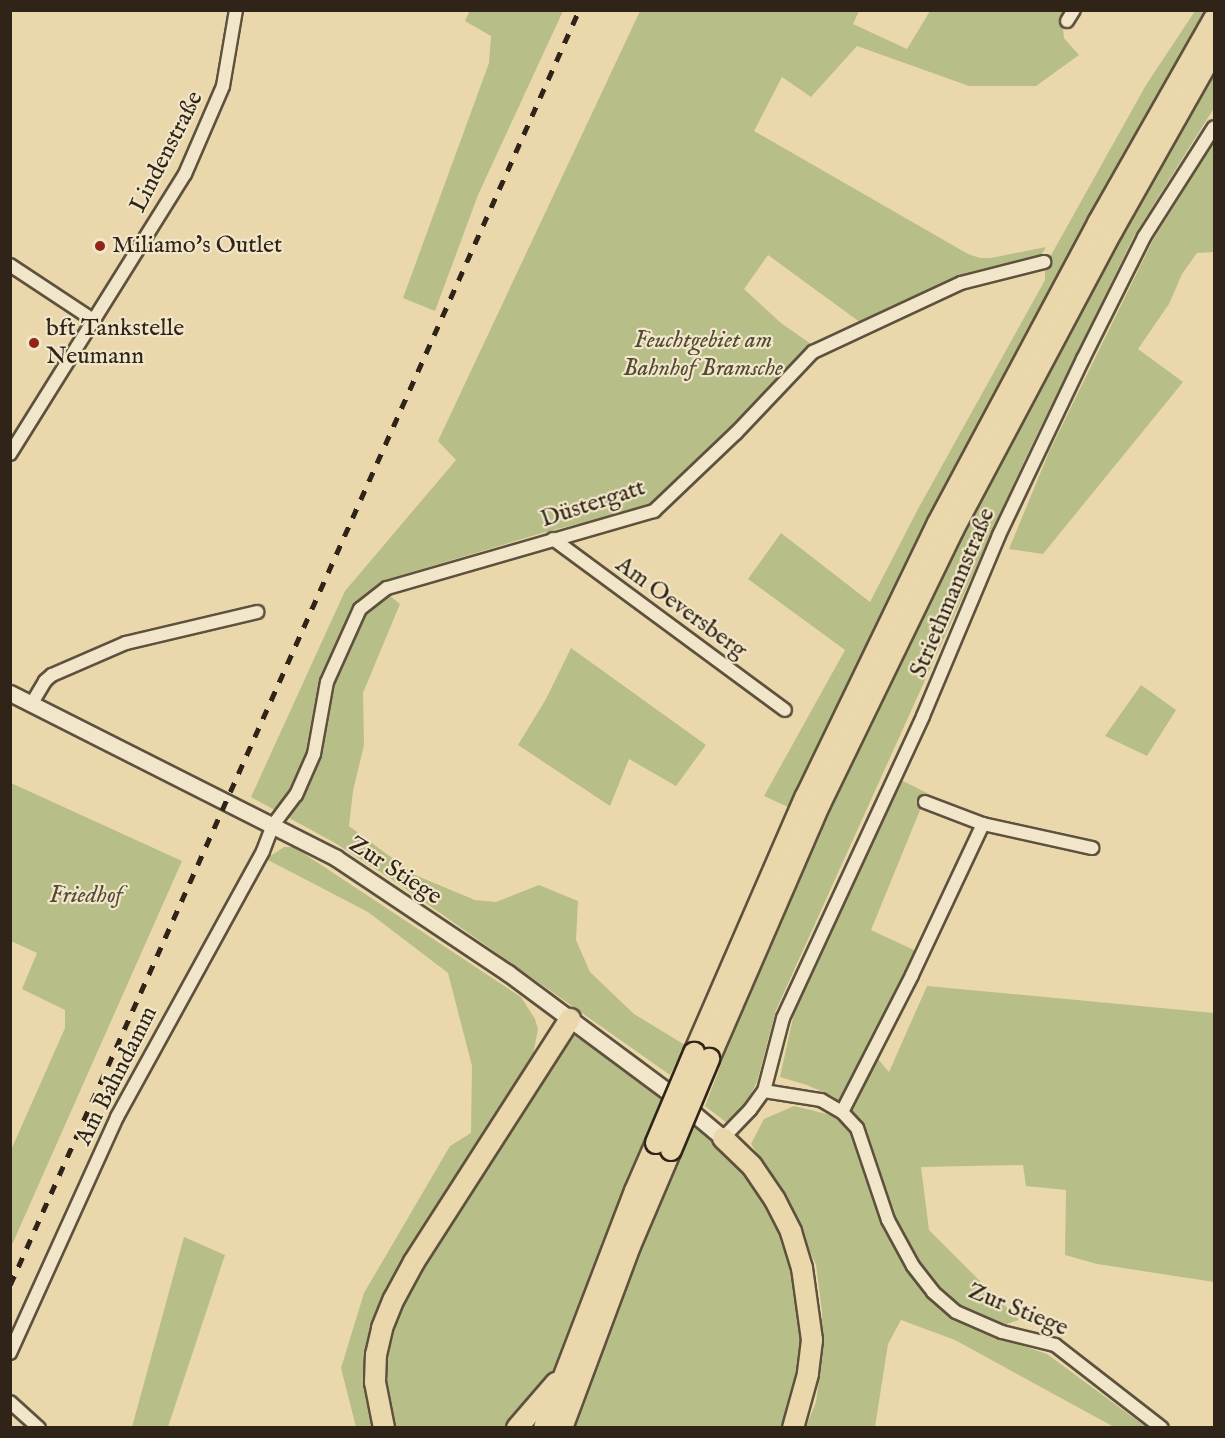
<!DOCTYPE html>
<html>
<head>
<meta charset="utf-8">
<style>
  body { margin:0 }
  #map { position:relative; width:1225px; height:1438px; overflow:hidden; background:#ead8ac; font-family:"IM FELL English",serif }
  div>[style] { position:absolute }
  .green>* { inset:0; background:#b8be88 }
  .roads { filter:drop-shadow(2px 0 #5e513d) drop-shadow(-2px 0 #5e513d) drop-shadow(0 2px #5e513d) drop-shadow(0 -2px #5e513d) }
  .minor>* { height:12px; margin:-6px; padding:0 6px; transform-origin:6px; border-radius:6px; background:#f1e6c9 }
  .tertiary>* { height:15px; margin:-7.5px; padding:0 7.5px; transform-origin:7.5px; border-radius:7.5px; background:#f1e6c9 }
  .trunk>* { height:20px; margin:-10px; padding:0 10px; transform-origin:10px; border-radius:10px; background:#ead8ac }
  .rail>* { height:4.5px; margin-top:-2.25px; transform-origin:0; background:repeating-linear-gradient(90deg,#302418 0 10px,transparent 0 20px) }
  .bridges { filter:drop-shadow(2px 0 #302418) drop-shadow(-2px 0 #302418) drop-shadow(0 2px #302418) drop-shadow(0 -2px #302418) }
  .trunk-bridge>* { height:20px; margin:-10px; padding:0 10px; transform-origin:10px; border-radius:10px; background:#ead8ac }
  .dots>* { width:16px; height:16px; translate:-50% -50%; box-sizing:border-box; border:3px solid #f1e6c9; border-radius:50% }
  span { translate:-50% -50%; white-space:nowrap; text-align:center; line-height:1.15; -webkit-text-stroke:4.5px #f1e6c9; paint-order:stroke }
  .street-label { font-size:24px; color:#302418 }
  .poi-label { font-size:24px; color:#302418 }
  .left { translate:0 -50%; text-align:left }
  .park-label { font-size:24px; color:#524a34; font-style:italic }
  .frame { position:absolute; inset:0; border:12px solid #302418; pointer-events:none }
</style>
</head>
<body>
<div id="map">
  <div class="green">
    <div style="clip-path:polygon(470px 10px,563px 11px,478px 195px,435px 311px,403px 298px,489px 63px,491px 36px,465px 21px)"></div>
    <div style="clip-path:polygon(640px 11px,859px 11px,853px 24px,907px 49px,930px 11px,1067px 11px,1062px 18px,1064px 38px,1079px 55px,1036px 86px,969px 86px,857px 46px,811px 97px,782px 77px,754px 131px,968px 254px,980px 258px,991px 258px,1046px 247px,1042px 254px,1035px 259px,962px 281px,861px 323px,768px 255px,744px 289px,781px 323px,811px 344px,753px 407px,656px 502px,644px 508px,549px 531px,388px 579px,378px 586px,400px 604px,363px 693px,364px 745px,353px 791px,349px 826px,415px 875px,475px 900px,496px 902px,539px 885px,578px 901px,576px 940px,590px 972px,634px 1014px,685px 1045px,670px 1075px,396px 882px,335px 843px,251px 797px,345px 591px,456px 460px,438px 441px)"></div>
    <div style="clip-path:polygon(1195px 11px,1209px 11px,930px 513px,790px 808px,764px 796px,845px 650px,748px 579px,781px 533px,870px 602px,918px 509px,1045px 280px,1045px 266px,1146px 85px)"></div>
    <div style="clip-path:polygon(1214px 73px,1214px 108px,1134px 236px,1024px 461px,776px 1010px,757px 1082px,745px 1105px,727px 1123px,705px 1106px,749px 991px,827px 816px,910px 640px,1003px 451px)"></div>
    <div style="clip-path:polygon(1214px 143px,1214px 252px,1197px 253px,1182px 274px,1169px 304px,1138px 349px,1183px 382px,1043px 554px,1009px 549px,1049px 452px,1153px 240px)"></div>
    <div style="clip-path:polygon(571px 648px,706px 745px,676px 786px,629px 759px,610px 806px,518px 745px,546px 699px)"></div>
    <div style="clip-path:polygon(1141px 685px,1176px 710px,1147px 756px,1105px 736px)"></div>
    <div style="clip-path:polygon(899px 779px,927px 793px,871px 930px,916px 951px,868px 1047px,889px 1072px,927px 986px,1214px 1013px,1214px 1282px,1097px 1264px,1065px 1255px,1066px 1190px,1026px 1186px,1023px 1165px,921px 1167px,929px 1230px,1019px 1320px,983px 1332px,1047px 1354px,1146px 1427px,1114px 1427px,955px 1340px,901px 1320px,888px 1344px,875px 1427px,806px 1427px,816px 1402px,821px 1366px,822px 1312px,816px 1265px,785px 1194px,751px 1144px,764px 1119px,794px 1106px,831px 1115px,852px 1132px,885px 1227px,890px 1223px,864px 1127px,834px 1097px,807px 1085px,780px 1077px,796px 1004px)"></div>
    <div style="clip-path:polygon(11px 783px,182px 861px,11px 1247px,11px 1150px,65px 1028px,65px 1010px,22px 989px,37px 953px,11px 941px)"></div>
    <div style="clip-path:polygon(284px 847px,294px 847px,521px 997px,535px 1019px,538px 1029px,533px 1055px,373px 1333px,364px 1377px,374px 1427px,356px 1427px,341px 1368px,364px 1293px,450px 1146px,471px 1133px,472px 1066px,448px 973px,368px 912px,266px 859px)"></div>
    <div style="clip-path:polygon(570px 1019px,675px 1097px,565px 1372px,517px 1427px,394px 1427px,380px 1413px,382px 1328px)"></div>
    <div style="clip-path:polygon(688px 1108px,775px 1200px,808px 1305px,793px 1427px,562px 1428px)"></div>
    <div style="clip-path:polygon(184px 1237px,225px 1255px,168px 1427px,132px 1427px)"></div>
  </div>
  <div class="roads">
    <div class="minor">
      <div style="left:1067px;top:21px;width:13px;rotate:-58deg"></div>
      <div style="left:10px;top:265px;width:102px;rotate:33.4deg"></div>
      <div style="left:10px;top:454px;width:330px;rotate:-58deg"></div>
      <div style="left:185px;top:174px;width:96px;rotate:-66.6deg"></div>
      <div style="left:223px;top:86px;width:77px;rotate:-80.3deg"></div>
      <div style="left:553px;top:539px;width:288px;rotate:36.4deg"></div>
      <div style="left:32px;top:703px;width:26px;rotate:-59deg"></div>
      <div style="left:45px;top:681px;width:9px;rotate:-41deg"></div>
      <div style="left:52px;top:675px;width:81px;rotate:-23.4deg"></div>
      <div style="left:126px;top:643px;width:135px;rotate:-13.3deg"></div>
      <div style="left:925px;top:802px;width:62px;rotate:20.8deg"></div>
      <div style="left:983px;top:824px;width:112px;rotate:12.4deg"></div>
      <div style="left:764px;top:1091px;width:58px;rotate:9deg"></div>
      <div style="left:821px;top:1100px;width:24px;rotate:30deg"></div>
      <div style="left:842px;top:1112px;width:22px;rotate:47deg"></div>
      <div style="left:857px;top:1128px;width:97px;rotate:71.4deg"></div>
      <div style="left:888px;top:1220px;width:52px;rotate:61.5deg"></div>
      <div style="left:913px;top:1266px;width:33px;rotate:52deg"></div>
      <div style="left:933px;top:1292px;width:30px;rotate:41deg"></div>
      <div style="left:956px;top:1312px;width:50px;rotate:23.5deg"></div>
      <div style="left:1002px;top:1332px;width:55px;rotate:13.8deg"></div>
      <div style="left:1055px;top:1345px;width:135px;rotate:37.8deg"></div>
      <div style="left:842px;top:1112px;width:154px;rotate:-62.9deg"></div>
      <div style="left:912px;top:975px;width:167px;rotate:-64.8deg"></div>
      <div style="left:723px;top:1138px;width:39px;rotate:-46deg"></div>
      <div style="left:750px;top:1110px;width:24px;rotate:-54deg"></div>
      <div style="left:764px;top:1091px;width:75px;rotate:-75.4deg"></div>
      <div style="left:783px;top:1018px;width:333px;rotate:-65.1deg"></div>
      <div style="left:923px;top:716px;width:196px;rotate:-67.2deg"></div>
      <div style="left:999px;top:535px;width:195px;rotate:-64.5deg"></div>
      <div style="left:1083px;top:359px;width:136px;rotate:-63.4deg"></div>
      <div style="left:1144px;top:237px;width:130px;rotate:-57.5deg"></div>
      <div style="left:10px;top:1353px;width:259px;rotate:-65.6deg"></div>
      <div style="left:117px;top:1117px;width:303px;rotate:-61.2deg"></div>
      <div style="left:263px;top:851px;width:28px;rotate:-69deg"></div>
      <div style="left:273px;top:825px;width:38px;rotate:-53deg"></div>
      <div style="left:296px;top:795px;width:45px;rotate:-66.3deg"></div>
      <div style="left:314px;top:754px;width:73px;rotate:-79.8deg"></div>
      <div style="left:327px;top:682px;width:80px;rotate:-65.7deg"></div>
      <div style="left:360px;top:609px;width:34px;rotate:-38deg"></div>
      <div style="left:387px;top:588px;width:278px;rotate:-16.1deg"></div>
      <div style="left:654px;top:511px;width:113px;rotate:-43.6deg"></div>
      <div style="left:736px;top:433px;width:112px;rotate:-46.5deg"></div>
      <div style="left:813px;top:352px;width:163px;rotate:-25deg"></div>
      <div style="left:961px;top:283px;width:86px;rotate:-14.2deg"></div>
      <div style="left:10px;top:1402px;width:39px;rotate:42deg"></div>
    </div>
    <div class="tertiary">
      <div style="left:10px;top:693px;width:365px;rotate:26.8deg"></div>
      <div style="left:336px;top:858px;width:207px;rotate:33.8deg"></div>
      <div style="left:508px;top:973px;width:199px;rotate:36.6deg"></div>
      <div style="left:668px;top:1092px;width:72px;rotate:39.9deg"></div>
    </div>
    <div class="trunk">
      <div style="left:694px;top:1053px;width:280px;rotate:-66.5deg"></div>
      <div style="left:806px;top:796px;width:303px;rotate:-64.2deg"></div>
      <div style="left:938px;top:523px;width:340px;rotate:-61.9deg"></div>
      <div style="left:1098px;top:223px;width:235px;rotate:-60.4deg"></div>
      <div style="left:709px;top:1059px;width:278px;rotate:-66.5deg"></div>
      <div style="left:820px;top:804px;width:305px;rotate:-64.1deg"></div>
      <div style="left:953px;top:530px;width:339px;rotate:-62deg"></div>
      <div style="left:1112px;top:231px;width:207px;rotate:-60.5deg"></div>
      <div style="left:723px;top:1138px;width:40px;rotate:44deg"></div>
      <div style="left:752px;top:1166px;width:41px;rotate:55.9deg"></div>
      <div style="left:775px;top:1200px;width:36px;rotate:63deg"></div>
      <div style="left:791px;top:1232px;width:38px;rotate:73deg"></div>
      <div style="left:802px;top:1268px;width:73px;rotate:82.1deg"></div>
      <div style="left:812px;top:1340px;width:34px;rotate:97deg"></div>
      <div style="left:808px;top:1374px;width:56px;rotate:105.5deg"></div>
      <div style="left:384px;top:1428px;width:47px;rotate:-101.1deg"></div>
      <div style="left:375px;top:1382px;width:27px;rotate:-88deg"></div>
      <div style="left:376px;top:1355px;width:28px;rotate:-77deg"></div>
      <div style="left:382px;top:1328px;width:31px;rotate:-68deg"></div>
      <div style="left:394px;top:1299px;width:42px;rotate:-61.6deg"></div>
      <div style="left:414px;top:1262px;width:289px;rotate:-57.3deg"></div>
      <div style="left:517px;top:1428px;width:60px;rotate:-49.1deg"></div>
      <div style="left:544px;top:1428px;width:254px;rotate:-69deg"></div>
      <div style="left:635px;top:1191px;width:52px;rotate:-66.4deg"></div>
      <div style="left:562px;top:1428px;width:194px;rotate:-69.5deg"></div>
      <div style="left:630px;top:1246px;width:104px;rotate:-66.9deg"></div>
    </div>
  </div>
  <div class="rail">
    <div style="left:10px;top:1285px;width:1396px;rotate:-65.95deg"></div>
  </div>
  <div class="bridges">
    <div class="trunk-bridge">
      <div style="left:656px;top:1143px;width:98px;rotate:-67.1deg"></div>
      <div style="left:671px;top:1150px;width:99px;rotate:-67.3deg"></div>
    </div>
  </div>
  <div class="dots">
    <div style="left:100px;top:246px;background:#8f2418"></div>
    <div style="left:34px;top:343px;background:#8f2418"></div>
  </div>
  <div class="street-label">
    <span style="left:167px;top:152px;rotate:-63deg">Lindenstraße</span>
    <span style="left:593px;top:504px;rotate:-18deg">Düstergatt</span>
    <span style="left:953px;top:593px;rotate:-67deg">Striethmannstraße</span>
    <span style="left:681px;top:608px;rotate:36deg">Am Oeversberg</span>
    <span style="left:395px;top:871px;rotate:33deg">Zur Stiege</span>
    <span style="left:117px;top:1076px;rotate:-63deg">Am Bahndamm</span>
    <span style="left:1018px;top:1310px;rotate:22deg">Zur Stiege</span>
  </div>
  <div class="poi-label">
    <span class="left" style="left:112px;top:246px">Miliamo's Outlet</span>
    <span class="left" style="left:46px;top:343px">bft Tankstelle<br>Neumann</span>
  </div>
  <div class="park-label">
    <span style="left:703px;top:355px">Feuchtgebiet am<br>Bahnhof Bramsche</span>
    <span style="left:86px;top:896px">Friedhof</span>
  </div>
  <div class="frame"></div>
</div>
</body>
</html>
